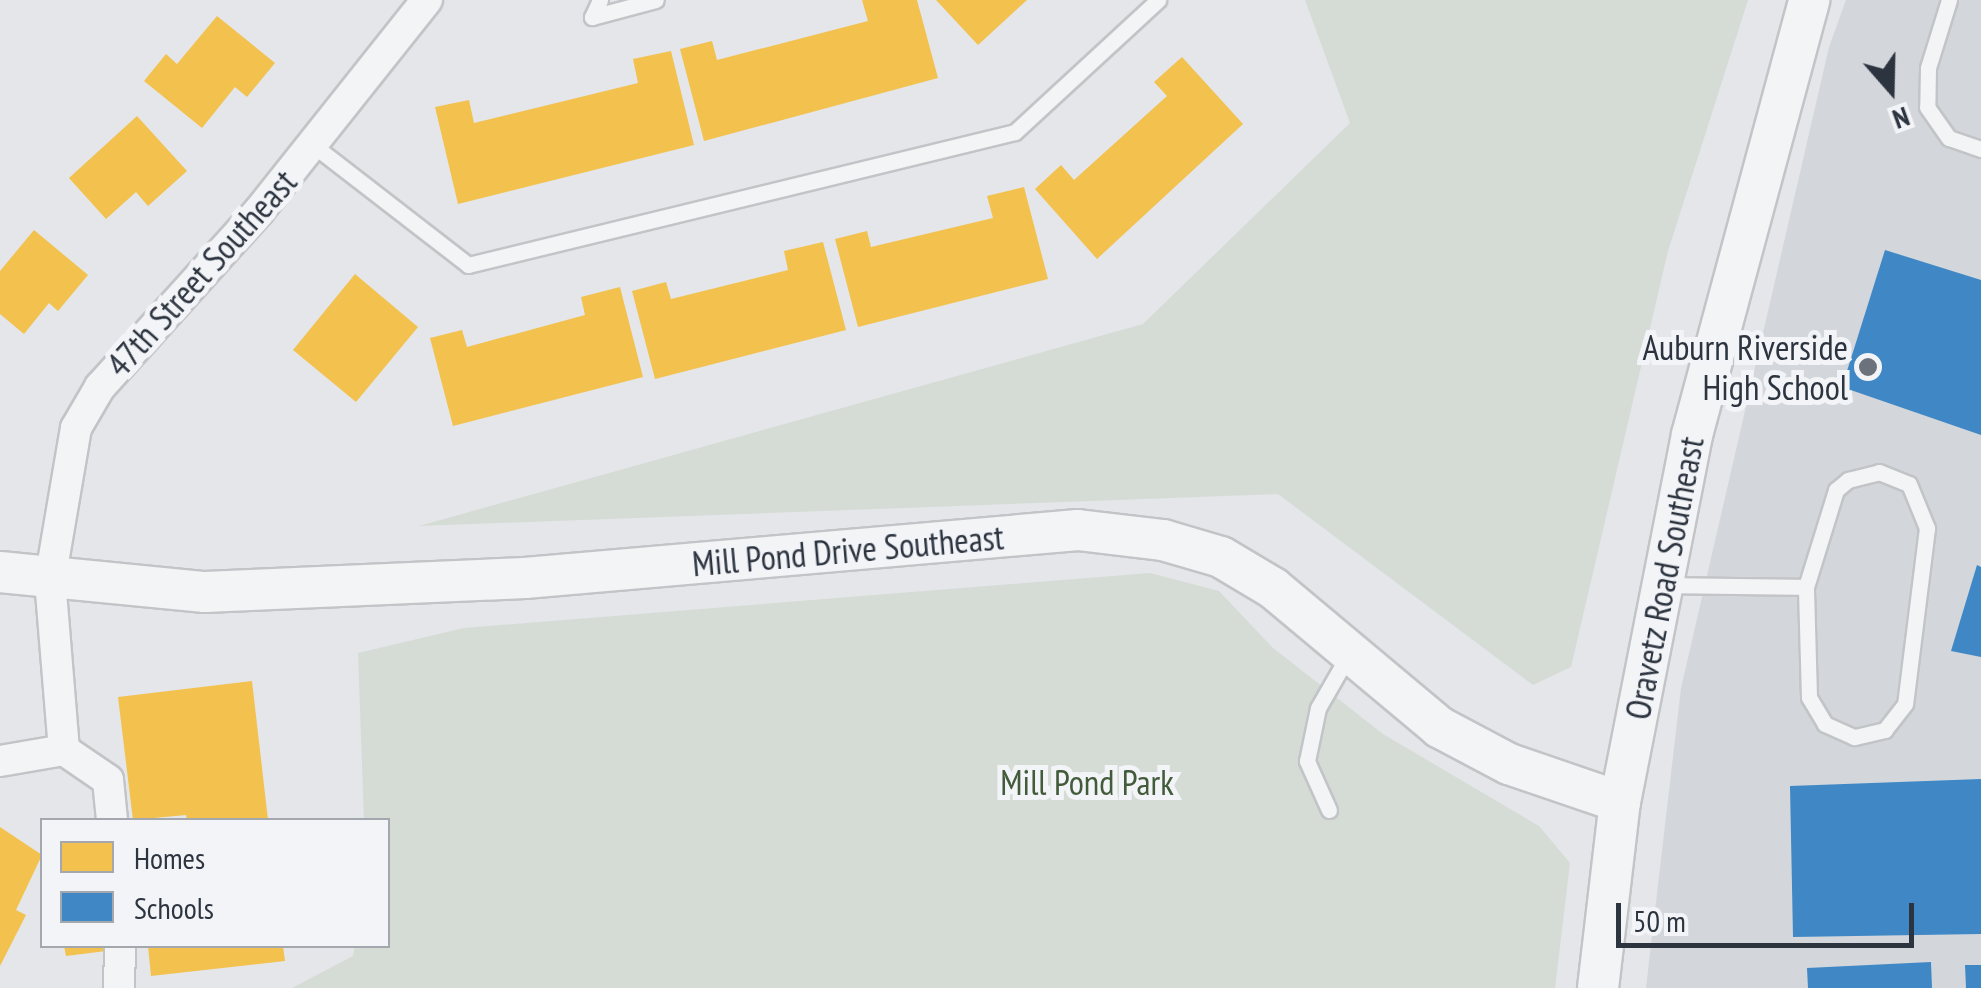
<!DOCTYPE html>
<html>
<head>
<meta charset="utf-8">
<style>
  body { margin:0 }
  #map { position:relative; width:1981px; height:988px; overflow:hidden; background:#e4e6e9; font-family:"PT Sans Narrow",sans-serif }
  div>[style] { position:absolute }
  .built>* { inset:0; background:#d3d6db }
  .green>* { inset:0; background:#d5dcd5 }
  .homes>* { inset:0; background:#f2c14e }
  .schools>* { inset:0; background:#3f88c5 }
  .roads { filter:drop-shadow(2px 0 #c2c4c7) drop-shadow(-2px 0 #c2c4c7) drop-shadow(0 2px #c2c4c7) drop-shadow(0 -2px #c2c4c7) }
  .service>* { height:15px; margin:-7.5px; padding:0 7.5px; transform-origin:7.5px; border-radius:7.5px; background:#f3f4f5 }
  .minor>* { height:30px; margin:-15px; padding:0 15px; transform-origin:15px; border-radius:15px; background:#f3f4f5 }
  .tertiary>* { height:40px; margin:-20px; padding:0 20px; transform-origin:20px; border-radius:20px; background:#f3f4f5 }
  .dots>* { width:28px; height:28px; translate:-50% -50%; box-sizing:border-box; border:5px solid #f3f4f7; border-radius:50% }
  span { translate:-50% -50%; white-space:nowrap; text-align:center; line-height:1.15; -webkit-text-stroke:10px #f3f4f7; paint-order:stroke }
  .street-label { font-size:35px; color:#2c3440 }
  .poi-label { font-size:35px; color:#2c3440 }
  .right { translate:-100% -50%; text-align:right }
  .park-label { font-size:35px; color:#415b3b }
  .legend { position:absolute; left:40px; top:818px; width:350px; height:130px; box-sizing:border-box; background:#f3f4f7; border:2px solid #a3a7ae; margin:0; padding:12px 18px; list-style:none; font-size:30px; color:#2c3440 }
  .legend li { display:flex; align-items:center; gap:20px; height:50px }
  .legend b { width:50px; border:2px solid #a3a7ae }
  .north { position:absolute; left:1841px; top:40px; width:100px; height:100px; -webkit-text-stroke:8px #f3f4f7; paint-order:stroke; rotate:160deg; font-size:28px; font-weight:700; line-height:40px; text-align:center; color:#2c3440 }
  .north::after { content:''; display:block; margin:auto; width:35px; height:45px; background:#2c3440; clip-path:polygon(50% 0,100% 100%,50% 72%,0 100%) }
  .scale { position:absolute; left:1616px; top:903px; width:298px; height:45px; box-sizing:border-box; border:5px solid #2c3440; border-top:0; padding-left:12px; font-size:30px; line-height:35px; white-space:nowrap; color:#2c3440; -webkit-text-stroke:8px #f3f4f7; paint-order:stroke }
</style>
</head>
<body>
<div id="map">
  <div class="built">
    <div style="clip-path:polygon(1846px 0,1981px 0,1981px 988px,1646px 988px,1681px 688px,1829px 47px)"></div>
  </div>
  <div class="green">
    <div style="clip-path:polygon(1305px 0,1748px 0,1668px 251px,1571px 667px,1533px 685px,1278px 494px,419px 526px,1143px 324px,1350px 123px)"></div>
    <div style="clip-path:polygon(1150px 573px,1219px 591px,1273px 648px,1383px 734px,1539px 826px,1570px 863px,1555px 988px,292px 988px,353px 956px,355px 946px,388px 946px,388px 820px,364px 820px,358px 653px,464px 628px)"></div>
  </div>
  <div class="homes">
    <div style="clip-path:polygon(862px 0,917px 0,938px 78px,704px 141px,680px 49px,712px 41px,717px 60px,868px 21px)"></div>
    <div style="clip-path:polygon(936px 0,1027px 0,978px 45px)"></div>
    <div style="clip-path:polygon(217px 16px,275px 63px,247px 97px,235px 87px,202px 128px,144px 81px,166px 54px,177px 64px)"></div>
    <div style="clip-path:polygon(671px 51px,694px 145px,458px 204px,435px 107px,469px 100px,474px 123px,638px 83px,633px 59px)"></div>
    <div style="clip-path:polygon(1182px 57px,1243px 124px,1097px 259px,1035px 189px,1061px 165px,1074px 180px,1167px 96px,1154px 82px)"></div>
    <div style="clip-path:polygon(137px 116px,187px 171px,148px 206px,136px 192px,106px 219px,69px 178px)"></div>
    <div style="clip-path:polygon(1024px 187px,1048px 279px,858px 327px,835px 239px,867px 231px,871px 247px,993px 218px,987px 196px)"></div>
    <div style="clip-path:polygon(34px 230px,88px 275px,58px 311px,49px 303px,24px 334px,0 314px,0 271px)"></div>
    <div style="clip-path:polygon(823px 242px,846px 330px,655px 379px,632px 291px,666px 282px,671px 299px,788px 270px,784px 251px)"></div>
    <div style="clip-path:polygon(355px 274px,418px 327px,356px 402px,293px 350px)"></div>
    <div style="clip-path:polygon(620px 287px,643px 377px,453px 426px,430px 338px,462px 330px,467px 347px,585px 315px,581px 297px)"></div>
    <div style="clip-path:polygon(252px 681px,268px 820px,187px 820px,186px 815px,133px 820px,118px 697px)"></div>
    <div style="clip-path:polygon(0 827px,42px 855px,16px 910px,26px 915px,0 966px)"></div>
    <div style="clip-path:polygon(64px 946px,105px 946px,106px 951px,66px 956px)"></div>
    <div style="clip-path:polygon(148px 946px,283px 946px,285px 961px,151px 976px)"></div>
  </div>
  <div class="schools">
    <div style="clip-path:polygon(1885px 250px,1981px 280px,1981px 435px,1842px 387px)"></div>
    <div style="clip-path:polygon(1977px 565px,1981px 567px,1981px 657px,1951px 651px)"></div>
    <div style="clip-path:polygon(1981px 779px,1981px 934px,1793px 937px,1790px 786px)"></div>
    <div style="clip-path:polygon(1931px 962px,1932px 988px,1808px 988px,1807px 968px)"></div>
    <div style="clip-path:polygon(1965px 965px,1981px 965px,1981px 988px,1966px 988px)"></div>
  </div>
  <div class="roads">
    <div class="service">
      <div style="left:600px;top:0;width:19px;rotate:115deg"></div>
      <div style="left:592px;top:17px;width:66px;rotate:-14.9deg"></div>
      <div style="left:1949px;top:0;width:71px;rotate:107.2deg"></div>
      <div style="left:1928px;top:68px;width:39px;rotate:91deg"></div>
      <div style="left:1927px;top:107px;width:38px;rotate:55deg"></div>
      <div style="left:1949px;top:138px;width:34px;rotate:19deg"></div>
      <div style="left:313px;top:145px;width:196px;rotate:37.7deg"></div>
      <div style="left:468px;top:265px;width:563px;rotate:-13.67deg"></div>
      <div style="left:1015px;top:132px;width:195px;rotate:-42.7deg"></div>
      <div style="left:1879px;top:472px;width:32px;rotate:22deg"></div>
      <div style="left:1909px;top:484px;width:48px;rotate:67.8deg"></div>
      <div style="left:1927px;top:528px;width:177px;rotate:97.1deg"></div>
      <div style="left:1905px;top:704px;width:33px;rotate:128deg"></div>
      <div style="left:1885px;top:730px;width:32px;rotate:167deg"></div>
      <div style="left:1854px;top:737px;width:32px;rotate:-156deg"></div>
      <div style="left:1825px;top:724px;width:31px;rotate:-121deg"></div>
      <div style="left:1809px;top:697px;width:110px;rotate:-91.6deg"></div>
      <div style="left:1806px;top:587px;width:102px;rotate:-72.8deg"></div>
      <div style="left:1836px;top:490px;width:16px;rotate:-40deg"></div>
      <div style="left:1848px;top:480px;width:32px;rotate:-14deg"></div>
      <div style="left:1667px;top:585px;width:139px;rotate:0.8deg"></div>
      <div style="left:1329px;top:810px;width:54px;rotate:-114.2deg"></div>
      <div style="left:1307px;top:761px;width:54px;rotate:-78.3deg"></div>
      <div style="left:1318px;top:708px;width:62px;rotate:-60.1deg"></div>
    </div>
    <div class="minor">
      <div style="left:0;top:761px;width:65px;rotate:-9.8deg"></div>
      <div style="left:112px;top:820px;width:40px;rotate:-95.7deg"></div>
      <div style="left:108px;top:780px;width:53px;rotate:-145.7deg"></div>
      <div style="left:64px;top:750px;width:171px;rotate:-94.7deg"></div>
      <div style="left:50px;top:580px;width:154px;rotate:-80.3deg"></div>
      <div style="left:76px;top:428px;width:48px;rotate:-59.7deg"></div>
      <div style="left:100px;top:387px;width:237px;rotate:-47.9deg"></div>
      <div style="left:259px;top:211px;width:270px;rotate:-51.5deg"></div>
      <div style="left:119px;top:988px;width:42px;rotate:-88.6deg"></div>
    </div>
    <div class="tertiary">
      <div style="left:0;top:572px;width:206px;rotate:5.6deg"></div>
      <div style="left:205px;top:592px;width:320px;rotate:-2.5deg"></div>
      <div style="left:525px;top:578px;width:555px;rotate:-4.96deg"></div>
      <div style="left:1078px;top:530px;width:86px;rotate:6.7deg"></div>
      <div style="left:1163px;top:540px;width:60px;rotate:16.3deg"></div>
      <div style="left:1221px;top:557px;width:61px;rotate:30.8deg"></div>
      <div style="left:1273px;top:588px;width:217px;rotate:39.9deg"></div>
      <div style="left:1439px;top:727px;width:79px;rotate:27.9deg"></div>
      <div style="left:1509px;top:764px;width:117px;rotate:18.9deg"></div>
      <div style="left:1598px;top:988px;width:187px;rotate:-83.3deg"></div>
      <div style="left:1620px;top:802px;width:374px;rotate:-78.9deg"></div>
      <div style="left:1692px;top:435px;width:450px;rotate:-74.9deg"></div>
    </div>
  </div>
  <div class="dots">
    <div style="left:1868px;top:367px;background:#6c727b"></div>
  </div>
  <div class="street-label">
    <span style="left:201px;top:273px;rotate:-48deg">47th Street Southeast</span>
    <span style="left:848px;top:550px;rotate:-5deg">Mill Pond Drive Southeast</span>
    <span style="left:1664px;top:578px;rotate:-79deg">Oravetz Road Southeast</span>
  </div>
  <div class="poi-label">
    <span class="right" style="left:1848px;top:367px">Auburn Riverside<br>High School</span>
  </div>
  <div class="park-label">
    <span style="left:1087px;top:782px">Mill Pond Park</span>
  </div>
  <ul class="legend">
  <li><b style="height:28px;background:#f2c14e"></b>Homes</li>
  <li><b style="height:28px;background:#3f88c5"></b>Schools</li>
  </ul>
  <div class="north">N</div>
  <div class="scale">50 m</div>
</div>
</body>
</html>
